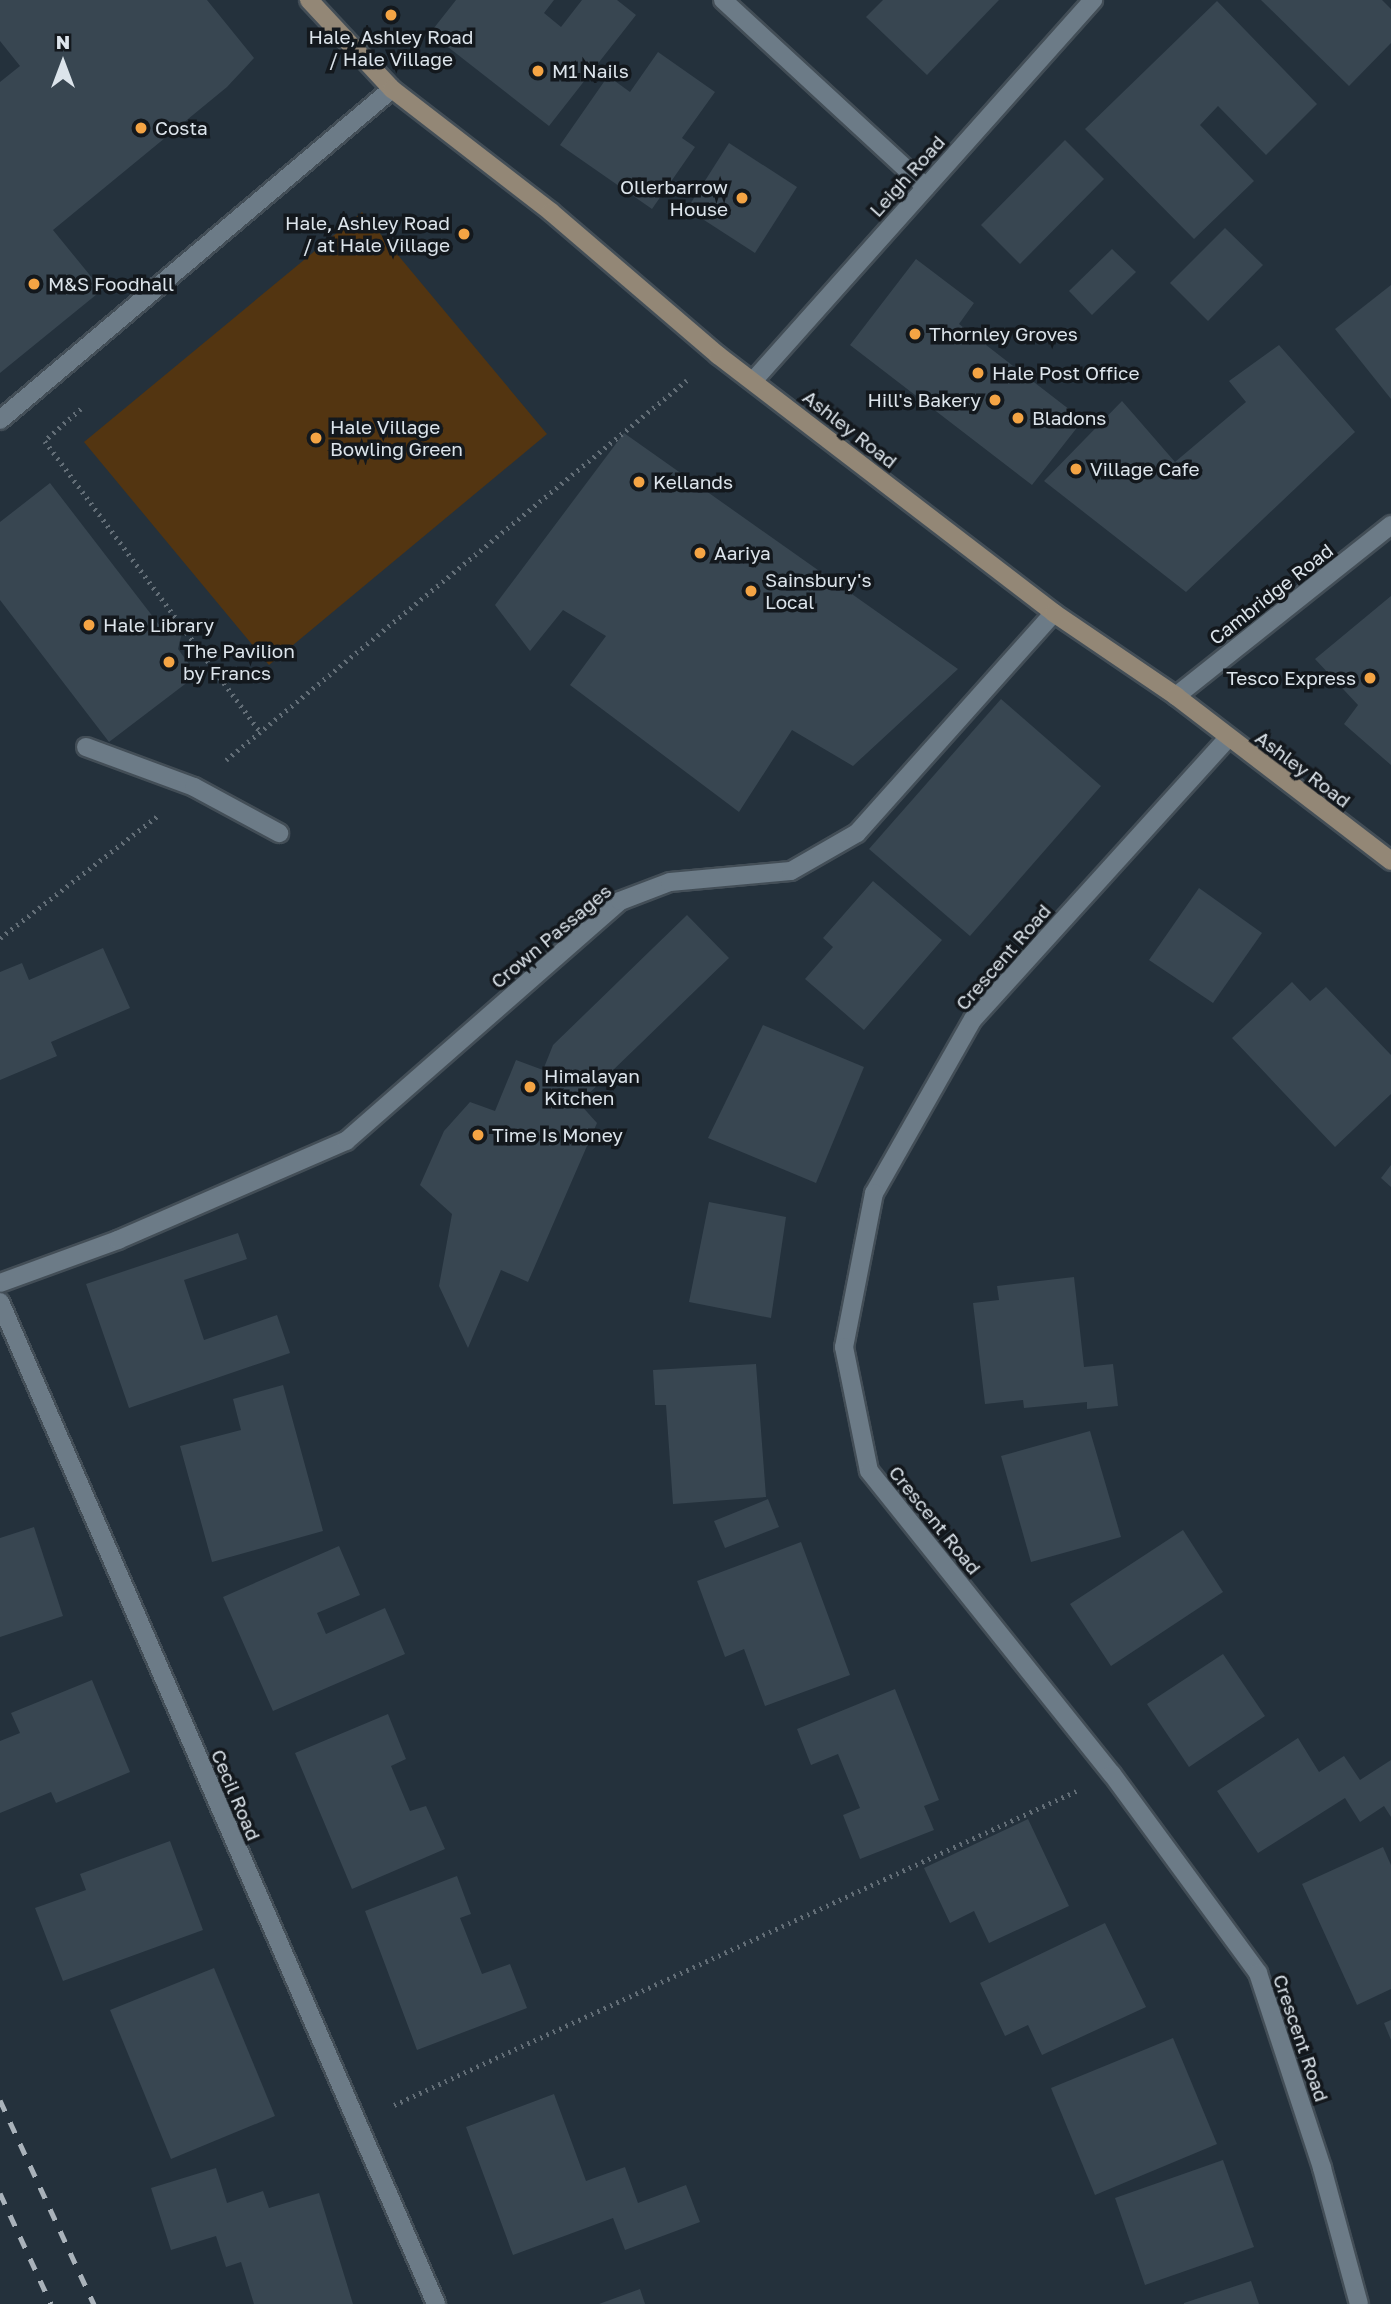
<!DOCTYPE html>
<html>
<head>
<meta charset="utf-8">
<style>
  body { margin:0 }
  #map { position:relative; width:1391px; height:2304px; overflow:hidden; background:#24313c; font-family:"Golos Text",sans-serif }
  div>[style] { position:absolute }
  .green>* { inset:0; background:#533511 }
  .building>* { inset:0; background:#384651 }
  .path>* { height:4.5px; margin-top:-2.25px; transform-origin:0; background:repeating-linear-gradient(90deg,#636e77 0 2px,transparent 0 7px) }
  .roads { filter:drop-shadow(2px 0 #434e57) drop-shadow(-2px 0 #434e57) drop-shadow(0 2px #434e57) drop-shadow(0 -2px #434e57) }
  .service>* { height:18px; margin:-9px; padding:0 9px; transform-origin:9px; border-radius:9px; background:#6c7b87 }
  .minor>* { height:18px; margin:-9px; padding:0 9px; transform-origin:9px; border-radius:9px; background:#6c7b87 }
  .secondary>* { height:18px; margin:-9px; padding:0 9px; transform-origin:9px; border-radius:9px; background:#938776 }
  .rail>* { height:5px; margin-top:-2.5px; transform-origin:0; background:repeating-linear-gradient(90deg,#a9b2ba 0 12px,transparent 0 24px) }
  .dots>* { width:19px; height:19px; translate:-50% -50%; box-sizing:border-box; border:4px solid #13181d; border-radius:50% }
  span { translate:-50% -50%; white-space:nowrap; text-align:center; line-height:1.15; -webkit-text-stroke:7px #13181d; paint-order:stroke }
  .poi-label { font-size:19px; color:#dce4eb }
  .left { translate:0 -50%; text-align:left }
  .right { translate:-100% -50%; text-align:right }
  .street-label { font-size:19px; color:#dce4eb }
  .north { position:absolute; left:28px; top:28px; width:70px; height:70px; -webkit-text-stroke:5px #13181d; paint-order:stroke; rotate:0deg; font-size:19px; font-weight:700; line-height:28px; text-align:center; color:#dce4eb }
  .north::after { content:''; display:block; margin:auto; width:24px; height:32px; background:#dce4eb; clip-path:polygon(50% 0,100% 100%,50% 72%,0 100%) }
</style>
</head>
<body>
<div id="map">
  <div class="green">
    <div style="clip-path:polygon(362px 212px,547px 434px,269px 665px,84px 442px)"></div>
  </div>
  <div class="building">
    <div style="clip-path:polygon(0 0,207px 0,254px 58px,227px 87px,53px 230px,102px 290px,0 373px,0 82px,20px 66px,0 41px)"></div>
    <div style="clip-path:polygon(456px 0,554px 0,544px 13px,561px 27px,582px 0,617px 0,636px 15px,549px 126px,430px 33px)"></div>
    <div style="clip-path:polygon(883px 0,999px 0,927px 75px,866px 17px)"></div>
    <div style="clip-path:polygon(1261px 0,1382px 0,1391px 9px,1391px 43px,1349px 86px)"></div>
    <div style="clip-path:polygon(1217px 1px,1317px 104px,1266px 155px,1218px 106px,1200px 125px,1254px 181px,1194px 239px,1085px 129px)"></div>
    <div style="clip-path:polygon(658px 52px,715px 92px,682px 138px,695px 147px,652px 209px,560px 145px,608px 76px,630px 92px)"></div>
    <div style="clip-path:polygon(1065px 140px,1104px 179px,1020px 264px,981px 225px)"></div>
    <div style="clip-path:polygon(729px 143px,797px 187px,755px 253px,687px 209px)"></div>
    <div style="clip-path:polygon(1225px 228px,1263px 265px,1208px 321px,1170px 283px)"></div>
    <div style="clip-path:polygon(1112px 249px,1136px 272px,1092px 315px,1069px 291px)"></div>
    <div style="clip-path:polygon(916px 259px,974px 303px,959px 324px,1083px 420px,1032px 485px,850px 345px)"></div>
    <div style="clip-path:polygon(1391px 285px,1391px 399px,1335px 329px)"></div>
    <div style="clip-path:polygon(1279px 345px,1355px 432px,1186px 592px,1044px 481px,1122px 401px,1175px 462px,1246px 402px,1229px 381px)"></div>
    <div style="clip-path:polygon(624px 433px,958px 669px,853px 766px,792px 730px,739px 812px,570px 685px,606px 636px,563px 610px,530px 651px,495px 605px)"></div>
    <div style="clip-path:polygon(50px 483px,167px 635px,183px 629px,178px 649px,197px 675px,109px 742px,0 600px,0 522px)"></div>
    <div style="clip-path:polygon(1391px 596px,1391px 765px,1344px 724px,1358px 705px,1315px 659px)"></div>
    <div style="clip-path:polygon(1001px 699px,1101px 786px,970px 936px,869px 849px)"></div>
    <div style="clip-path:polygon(873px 881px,942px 940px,864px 1030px,805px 979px,833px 947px,823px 938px)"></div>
    <div style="clip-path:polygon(1199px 888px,1262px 933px,1213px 1003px,1149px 960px)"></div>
    <div style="clip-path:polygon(687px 915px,729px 958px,579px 1103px,597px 1123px,528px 1282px,501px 1270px,468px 1348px,439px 1286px,452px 1214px,420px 1185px,444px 1131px,470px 1102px,495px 1111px,516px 1060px,543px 1070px,553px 1045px)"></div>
    <div style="clip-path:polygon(103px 948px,130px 1008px,51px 1042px,57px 1056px,0 1080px,0 972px,22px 963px,29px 980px)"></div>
    <div style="clip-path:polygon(1292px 982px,1310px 1001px,1326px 987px,1391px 1055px,1391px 1094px,1335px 1147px,1232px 1038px)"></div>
    <div style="clip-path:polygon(763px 1025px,864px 1067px,816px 1183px,708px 1138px)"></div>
    <div style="clip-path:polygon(1391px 1165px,1391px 1187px,1381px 1178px)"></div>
    <div style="clip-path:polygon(709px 1202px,786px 1217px,771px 1318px,689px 1302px)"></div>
    <div style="clip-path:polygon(238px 1233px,247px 1259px,184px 1280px,204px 1340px,277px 1315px,290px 1353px,129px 1408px,86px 1284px)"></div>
    <div style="clip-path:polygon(1074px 1277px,1084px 1367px,1113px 1364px,1118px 1406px,1087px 1409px,1087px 1402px,1024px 1408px,1023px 1400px,985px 1404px,973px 1303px,999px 1300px,997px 1286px)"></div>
    <div style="clip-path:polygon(756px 1364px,766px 1497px,673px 1504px,666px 1405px,655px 1405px,653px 1370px)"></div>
    <div style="clip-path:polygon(283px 1385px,323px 1531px,212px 1562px,180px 1446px,241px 1430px,233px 1399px)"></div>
    <div style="clip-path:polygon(1090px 1431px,1121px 1537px,1031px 1562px,1001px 1456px)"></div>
    <div style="clip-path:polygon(768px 1499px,779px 1527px,725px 1548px,714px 1521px)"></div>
    <div style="clip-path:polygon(34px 1527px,63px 1616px,0 1637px,0 1538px)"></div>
    <div style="clip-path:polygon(1183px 1530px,1223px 1592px,1111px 1666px,1070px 1604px)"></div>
    <div style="clip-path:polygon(801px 1542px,850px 1675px,765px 1706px,744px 1649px,725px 1657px,697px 1581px)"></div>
    <div style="clip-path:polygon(339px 1546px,360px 1595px,317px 1613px,326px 1634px,385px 1608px,405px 1654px,273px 1711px,223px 1597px)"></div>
    <div style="clip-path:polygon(1223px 1654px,1265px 1716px,1189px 1767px,1147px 1704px)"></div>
    <div style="clip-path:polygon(92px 1680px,130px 1772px,56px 1803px,51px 1792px,0 1813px,0 1741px,20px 1733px,11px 1713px)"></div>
    <div style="clip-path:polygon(895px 1689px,939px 1800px,924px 1806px,934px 1830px,860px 1859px,843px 1815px,860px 1808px,838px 1754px,811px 1765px,797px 1729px)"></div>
    <div style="clip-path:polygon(388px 1714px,406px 1759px,391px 1766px,410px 1811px,426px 1806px,445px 1849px,352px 1889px,295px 1753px)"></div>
    <div style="clip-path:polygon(1298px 1738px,1319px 1772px,1344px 1756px,1360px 1780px,1391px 1760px,1391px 1817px,1384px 1806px,1360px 1822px,1345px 1798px,1258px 1853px,1217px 1791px)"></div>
    <div style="clip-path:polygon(1028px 1819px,1069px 1906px,989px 1943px,974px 1911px,950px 1923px,924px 1868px)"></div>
    <div style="clip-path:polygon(170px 1841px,203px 1930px,63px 1981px,35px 1908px,86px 1890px,80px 1874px)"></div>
    <div style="clip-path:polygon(1383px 1847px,1391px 1865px,1391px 1989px,1357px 2005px,1302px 1884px)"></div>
    <div style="clip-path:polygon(457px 1876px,471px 1914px,460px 1918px,482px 1974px,510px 1964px,527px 2008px,417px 2050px,365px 1911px)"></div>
    <div style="clip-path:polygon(1105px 1923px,1146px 2007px,1042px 2055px,1028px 2025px,1005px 2036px,980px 1983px)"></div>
    <div style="clip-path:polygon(214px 1968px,275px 2116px,171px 2159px,110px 2010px)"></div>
    <div style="clip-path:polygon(1391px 2020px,1391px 2040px,1384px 2023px)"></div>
    <div style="clip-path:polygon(1173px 2038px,1217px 2144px,1095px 2195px,1051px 2088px)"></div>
    <div style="clip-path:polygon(554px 2094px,586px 2181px,625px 2167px,638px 2203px,686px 2185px,700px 2222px,625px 2250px,613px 2218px,513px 2255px,466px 2127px)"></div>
    <div style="clip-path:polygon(1223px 2160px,1254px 2247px,1145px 2285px,1115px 2198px)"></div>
    <div style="clip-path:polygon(216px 2168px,227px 2203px,263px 2191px,269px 2208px,319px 2193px,353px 2304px,254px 2304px,241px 2262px,226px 2267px,216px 2236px,171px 2250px,151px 2188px)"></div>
    <div style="clip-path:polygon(1251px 2281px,1259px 2304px,1184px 2304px,1184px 2303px)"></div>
    <div style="clip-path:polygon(640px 2289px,645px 2304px,599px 2304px)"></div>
  </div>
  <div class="path">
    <div style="left:81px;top:409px;width:48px;rotate:138.4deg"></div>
    <div style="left:45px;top:441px;width:362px;rotate:53.5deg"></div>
    <div style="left:226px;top:760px;width:597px;rotate:-39.5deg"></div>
    <div style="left:0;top:938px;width:199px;rotate:-37.8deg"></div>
    <div style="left:394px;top:2105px;width:751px;rotate:-24.72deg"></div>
  </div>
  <div class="roads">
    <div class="service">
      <div style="left:723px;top:0;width:276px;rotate:42.7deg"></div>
      <div style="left:0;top:420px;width:513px;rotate:-40.18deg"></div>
      <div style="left:86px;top:747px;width:115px;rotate:20.3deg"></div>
      <div style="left:194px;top:787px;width:97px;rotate:28.4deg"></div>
      <div style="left:0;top:1283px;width:126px;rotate:-20deg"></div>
      <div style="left:118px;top:1240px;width:249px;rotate:-23.5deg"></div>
      <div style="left:346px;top:1141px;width:364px;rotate:-41.2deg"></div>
      <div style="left:620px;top:901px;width:53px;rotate:-20.8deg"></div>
      <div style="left:670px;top:882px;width:121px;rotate:-5.2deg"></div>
      <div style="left:791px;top:871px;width:76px;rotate:-29.9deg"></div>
      <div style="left:857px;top:833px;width:295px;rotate:-48.2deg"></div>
    </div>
    <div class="minor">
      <div style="left:753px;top:381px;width:511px;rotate:-48.25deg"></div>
      <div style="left:1176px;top:696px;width:275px;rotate:-38.5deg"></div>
      <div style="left:1228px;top:738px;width:379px;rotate:132.2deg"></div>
      <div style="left:973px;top:1019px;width:200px;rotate:119.6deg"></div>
      <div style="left:874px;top:1193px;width:157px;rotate:101deg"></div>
      <div style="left:844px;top:1347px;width:126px;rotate:78.6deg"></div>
      <div style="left:869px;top:1471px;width:388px;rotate:51.3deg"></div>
      <div style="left:1112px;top:1774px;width:247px;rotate:53.7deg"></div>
      <div style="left:1258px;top:1973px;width:205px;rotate:71.8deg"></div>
      <div style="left:1322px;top:2168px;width:141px;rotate:74.8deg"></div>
      <div style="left:0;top:1302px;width:1093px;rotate:66.48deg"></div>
    </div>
    <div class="secondary">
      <div style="left:309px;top:0;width:122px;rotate:47deg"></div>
      <div style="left:392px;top:89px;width:201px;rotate:37.7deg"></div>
      <div style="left:551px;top:212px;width:220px;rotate:40.6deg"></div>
      <div style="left:718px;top:355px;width:424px;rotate:37.5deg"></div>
      <div style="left:1054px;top:613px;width:148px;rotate:34.2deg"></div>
      <div style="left:1176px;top:696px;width:271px;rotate:37.5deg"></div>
    </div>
  </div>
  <div class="rail">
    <div style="left:0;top:2100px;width:225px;rotate:65.3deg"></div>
    <div style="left:0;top:2193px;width:122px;rotate:65.3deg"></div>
  </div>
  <div class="dots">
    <div style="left:391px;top:15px;background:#f4a444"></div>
    <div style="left:538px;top:71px;background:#f4a444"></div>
    <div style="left:141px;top:128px;background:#f4a444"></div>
    <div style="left:742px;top:198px;background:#f4a444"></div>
    <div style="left:464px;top:234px;background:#f4a444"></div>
    <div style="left:34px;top:284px;background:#f4a444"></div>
    <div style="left:915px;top:334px;background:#f4a444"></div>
    <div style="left:978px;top:373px;background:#f4a444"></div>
    <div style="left:995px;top:400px;background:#f4a444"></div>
    <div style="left:1018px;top:418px;background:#f4a444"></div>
    <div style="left:316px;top:438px;background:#f4a444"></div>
    <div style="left:1076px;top:469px;background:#f4a444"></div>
    <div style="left:639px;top:482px;background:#f4a444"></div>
    <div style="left:700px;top:553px;background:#f4a444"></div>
    <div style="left:751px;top:591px;background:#f4a444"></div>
    <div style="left:89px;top:625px;background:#f4a444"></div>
    <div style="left:169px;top:662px;background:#f4a444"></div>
    <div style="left:1370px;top:678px;background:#f4a444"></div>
    <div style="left:530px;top:1087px;background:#f4a444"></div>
    <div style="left:478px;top:1135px;background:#f4a444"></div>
  </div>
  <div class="poi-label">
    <span style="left:391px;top:48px">Hale, Ashley Road<br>/ Hale Village</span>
    <span class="left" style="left:552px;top:71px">M1 Nails</span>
    <span class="left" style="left:155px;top:128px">Costa</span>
    <span class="right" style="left:728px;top:198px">Ollerbarrow<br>House</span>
    <span class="right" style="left:450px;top:234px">Hale, Ashley Road<br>/ at Hale Village</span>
    <span class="left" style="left:48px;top:284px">M&amp;S Foodhall</span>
    <span class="left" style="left:929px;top:334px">Thornley Groves</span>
    <span class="left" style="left:992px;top:373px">Hale Post Office</span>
    <span class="right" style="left:981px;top:400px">Hill's Bakery</span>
    <span class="left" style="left:1032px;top:418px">Bladons</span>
    <span class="left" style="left:330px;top:438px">Hale Village<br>Bowling Green</span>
    <span class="left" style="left:1090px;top:469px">Village Cafe</span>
    <span class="left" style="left:653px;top:482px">Kellands</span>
    <span class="left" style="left:714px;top:553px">Aariya</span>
    <span class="left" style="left:765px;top:591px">Sainsbury's<br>Local</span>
    <span class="left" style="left:103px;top:625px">Hale Library</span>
    <span class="left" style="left:183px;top:662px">The Pavilion<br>by Francs</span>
    <span class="right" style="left:1356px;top:678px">Tesco Express</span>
    <span class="left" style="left:544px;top:1087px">Himalayan<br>Kitchen</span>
    <span class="left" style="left:492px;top:1135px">Time Is Money</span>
  </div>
  <div class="street-label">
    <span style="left:907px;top:176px;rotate:-48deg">Leigh Road</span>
    <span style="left:850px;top:429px;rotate:38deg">Ashley Road</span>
    <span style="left:1271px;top:594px;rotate:-38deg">Cambridge Road</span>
    <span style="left:1303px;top:769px;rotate:37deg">Ashley Road</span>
    <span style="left:551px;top:936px;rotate:-40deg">Crown Passages</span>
    <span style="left:1003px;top:957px;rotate:-49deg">Crescent Road</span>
    <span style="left:935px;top:1520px;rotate:51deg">Crescent Road</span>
    <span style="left:236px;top:1795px;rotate:67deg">Cecil Road</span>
    <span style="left:1301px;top:2038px;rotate:71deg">Crescent Road</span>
  </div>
  <div class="north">N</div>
</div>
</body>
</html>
